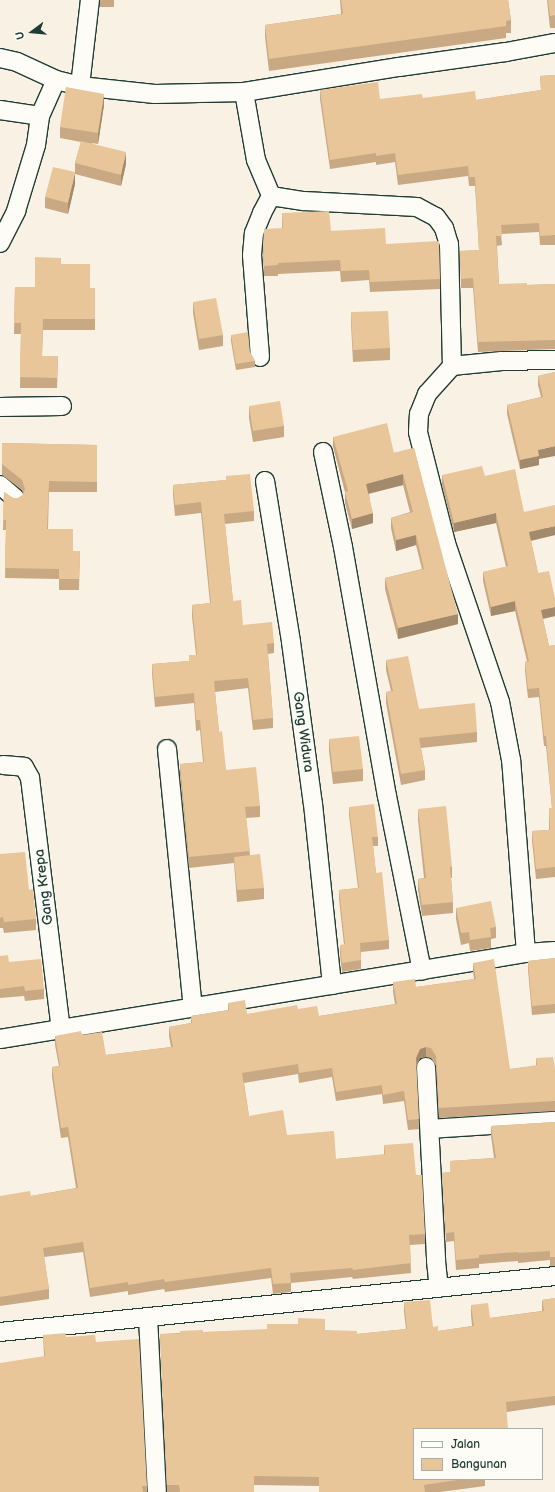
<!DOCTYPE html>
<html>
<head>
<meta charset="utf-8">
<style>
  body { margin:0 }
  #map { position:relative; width:555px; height:1492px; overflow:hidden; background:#f9f1e4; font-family:"Balsamiq Sans",sans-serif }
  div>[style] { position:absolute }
  .roads { filter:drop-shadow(1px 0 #1f3d34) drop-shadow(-1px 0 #1f3d34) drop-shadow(0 1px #1f3d34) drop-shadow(0 -1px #1f3d34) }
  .minor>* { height:18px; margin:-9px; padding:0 9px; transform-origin:9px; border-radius:9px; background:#fdfcf7 }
  .wall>* { inset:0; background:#c8a984 }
  .shaded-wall>* { inset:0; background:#a38a6c }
  .building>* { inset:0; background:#e9c59a }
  span { translate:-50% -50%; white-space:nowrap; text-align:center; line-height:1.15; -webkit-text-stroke:3px #fdfcf7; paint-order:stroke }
  .street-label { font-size:14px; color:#1f3d34 }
  .legend { position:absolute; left:413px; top:1428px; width:130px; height:52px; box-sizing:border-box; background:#fdfcf7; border:1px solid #a4b0a9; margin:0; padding:5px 7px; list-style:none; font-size:12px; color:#1f3d34 }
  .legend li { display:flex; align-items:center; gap:8px; height:20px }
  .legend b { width:20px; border:1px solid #a4b0a9 }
  .north { position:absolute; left:12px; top:12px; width:40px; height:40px; -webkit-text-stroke:3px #fdfcf7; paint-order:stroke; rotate:254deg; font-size:11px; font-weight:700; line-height:16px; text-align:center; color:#1f3d34 }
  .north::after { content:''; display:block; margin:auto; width:14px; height:18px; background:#1f3d34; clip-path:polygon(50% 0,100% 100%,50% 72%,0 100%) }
</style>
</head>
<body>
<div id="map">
  <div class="roads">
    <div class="minor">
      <div style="left:0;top:58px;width:17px;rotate:13deg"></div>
      <div style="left:17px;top:62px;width:43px;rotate:24.8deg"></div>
      <div style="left:56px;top:80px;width:25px;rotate:14deg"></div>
      <div style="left:80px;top:86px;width:75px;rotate:6.1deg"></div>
      <div style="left:155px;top:94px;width:89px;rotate:-1.3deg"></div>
      <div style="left:244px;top:92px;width:157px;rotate:-9.2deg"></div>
      <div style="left:399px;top:67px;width:108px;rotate:-8deg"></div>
      <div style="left:506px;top:52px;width:50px;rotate:-10.4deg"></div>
      <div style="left:80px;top:86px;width:87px;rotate:-83.4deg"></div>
      <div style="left:244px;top:92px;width:69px;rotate:80deg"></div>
      <div style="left:256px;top:160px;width:39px;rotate:67deg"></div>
      <div style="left:271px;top:196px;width:33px;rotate:9deg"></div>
      <div style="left:304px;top:201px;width:113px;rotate:3deg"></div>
      <div style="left:417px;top:207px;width:21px;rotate:28deg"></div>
      <div style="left:436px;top:217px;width:14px;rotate:54deg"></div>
      <div style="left:444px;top:228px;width:17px;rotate:73deg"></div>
      <div style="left:449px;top:244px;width:122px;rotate:88.6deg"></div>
      <div style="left:0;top:110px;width:40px;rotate:8.5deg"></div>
      <div style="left:0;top:243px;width:36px;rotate:-63deg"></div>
      <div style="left:16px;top:211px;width:69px;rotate:-73.1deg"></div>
      <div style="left:36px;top:145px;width:29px;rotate:-82deg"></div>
      <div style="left:40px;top:116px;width:39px;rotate:-66deg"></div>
      <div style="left:260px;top:357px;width:102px;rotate:-94.5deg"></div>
      <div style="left:252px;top:255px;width:22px;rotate:-85deg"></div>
      <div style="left:254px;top:233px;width:22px;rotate:-68deg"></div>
      <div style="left:262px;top:213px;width:19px;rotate:-62deg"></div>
      <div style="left:0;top:407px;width:62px;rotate:-0.9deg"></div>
      <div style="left:323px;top:452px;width:97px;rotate:78.1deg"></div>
      <div style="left:343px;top:547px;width:253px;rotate:80deg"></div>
      <div style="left:387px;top:796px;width:178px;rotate:78.7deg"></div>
      <div style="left:265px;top:481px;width:163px;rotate:80.8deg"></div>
      <div style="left:291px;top:642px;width:163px;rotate:82.3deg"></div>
      <div style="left:313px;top:804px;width:182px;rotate:84deg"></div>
      <div style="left:0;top:485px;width:20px;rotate:41deg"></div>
      <div style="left:167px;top:749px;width:260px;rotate:84.3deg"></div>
      <div style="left:3px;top:765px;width:21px;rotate:5deg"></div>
      <div style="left:24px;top:767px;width:13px;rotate:61deg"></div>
      <div style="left:30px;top:778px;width:254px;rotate:83deg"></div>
      <div style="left:526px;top:953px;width:194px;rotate:-94.4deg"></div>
      <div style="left:511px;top:760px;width:59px;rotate:-100.7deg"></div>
      <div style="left:500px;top:702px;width:168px;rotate:-108.8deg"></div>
      <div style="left:446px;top:543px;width:114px;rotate:-104.2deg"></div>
      <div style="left:418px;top:432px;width:18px;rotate:-87deg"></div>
      <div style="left:419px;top:414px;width:22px;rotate:-68deg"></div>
      <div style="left:427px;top:394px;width:38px;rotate:-48deg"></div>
      <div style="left:452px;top:366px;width:50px;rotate:-5.7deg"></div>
      <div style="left:502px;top:361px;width:53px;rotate:-1.1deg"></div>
      <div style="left:0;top:1039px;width:533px;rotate:-9.29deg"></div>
      <div style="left:526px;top:953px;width:29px;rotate:-4deg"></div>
      <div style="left:426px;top:1067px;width:194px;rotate:87deg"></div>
      <div style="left:436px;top:1261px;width:27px;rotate:84deg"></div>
      <div style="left:430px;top:1129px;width:125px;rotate:-3.7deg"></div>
      <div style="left:148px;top:1317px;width:175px;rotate:87.1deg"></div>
      <div style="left:0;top:1332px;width:558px;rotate:-5.76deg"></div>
    </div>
  </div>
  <div class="wall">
    <div style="clip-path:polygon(100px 0,114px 0,114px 7px,100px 7px)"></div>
    <div style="clip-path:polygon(340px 0,508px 0,511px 20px,511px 33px,506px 33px,506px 38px,269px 71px,265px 37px,265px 25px,341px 14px)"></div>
    <div style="clip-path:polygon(547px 0,555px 0,555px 28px,550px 28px)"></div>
    <div style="clip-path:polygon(555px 75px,555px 245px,540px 245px,539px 232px,501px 234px,502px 245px,497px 246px,499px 284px,527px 285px,555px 284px,555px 349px,478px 352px,473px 288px,461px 288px,460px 251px,479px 250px,475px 186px,469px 186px,468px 176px,398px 185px,395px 162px,376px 165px,376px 162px,330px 169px,320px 99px,320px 90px,380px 99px,423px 98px,476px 100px,541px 90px,540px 76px)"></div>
    <div style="clip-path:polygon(104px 105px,98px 144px,91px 143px,126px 164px,121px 186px,75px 174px,75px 163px,81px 142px,60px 138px,60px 127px)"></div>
    <div style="clip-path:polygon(75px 184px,68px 214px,45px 208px,45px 197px)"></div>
    <div style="clip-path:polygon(282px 213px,331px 231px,386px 244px,440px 279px,440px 289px,370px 292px,369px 280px,341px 282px,340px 271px,278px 274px,278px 276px,264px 276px,263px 255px,263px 245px,282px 228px)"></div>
    <div style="clip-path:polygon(61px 264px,90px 288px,95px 288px,95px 330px,43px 330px,42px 356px,58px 356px,57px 388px,20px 388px,21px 334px,14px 334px,15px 287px,35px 287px)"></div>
    <div style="clip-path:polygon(193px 302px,223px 335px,223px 346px,199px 350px,193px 313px)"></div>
    <div style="clip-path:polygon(351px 312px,390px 348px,390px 360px,353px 362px,351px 324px)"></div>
    <div style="clip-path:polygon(231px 335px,250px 352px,255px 361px,255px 367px,236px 370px,231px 341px)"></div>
    <div style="clip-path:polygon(555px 372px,539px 459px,539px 465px,520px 469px,507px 414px,507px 405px,541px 397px,538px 385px,538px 376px)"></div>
    <div style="clip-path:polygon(249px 406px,284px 426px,284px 437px,253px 442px,249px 418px)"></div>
    <div style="clip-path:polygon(333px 437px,394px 453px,414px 448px,458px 624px,398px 639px,385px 589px,385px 578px,422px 569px,416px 545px,396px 551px,391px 528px,391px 518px,410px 512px,403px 485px,369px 494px,373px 523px,352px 529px,345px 503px,345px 492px,333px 447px)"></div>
    <div style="clip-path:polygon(2px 443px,97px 445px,97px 492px,49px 492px,48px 529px,73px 551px,80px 551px,79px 590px,59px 590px,59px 579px,5px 578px,6px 530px,3px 530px,4px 492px,13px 498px,18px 498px,23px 495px,23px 494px,22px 490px,2px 475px)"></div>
    <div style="clip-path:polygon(442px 475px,485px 476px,524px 512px,555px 535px,531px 541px,538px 573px,555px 599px,555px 616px,543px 619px,549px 646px,555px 645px,555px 877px,536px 879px,532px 841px,532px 831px,549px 830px,549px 808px,552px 808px,546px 746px,544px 746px,539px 697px,528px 698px,525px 671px,525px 662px,527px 661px,515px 611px,491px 616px,483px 581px,483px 572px,506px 567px,496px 523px,454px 532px,442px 485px)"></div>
    <div style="clip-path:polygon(226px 476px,254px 511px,254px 521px,225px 524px,233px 601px,243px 625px,274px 643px,274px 653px,268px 654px,273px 718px,273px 728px,253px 730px,248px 688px,215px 692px,219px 732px,226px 770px,260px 806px,260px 817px,246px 818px,250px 855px,264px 888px,264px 899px,237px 902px,234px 863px,189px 868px,180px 775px,180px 764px,203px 762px,200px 730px,196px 731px,194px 703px,155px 707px,152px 674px,152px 664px,189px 661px,189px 655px,196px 655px,192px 616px,192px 605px,210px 603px,201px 513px,175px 516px,173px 495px,173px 485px,226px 480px)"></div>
    <div style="clip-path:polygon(386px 660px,419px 709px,477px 732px,477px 742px,421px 748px,425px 770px,425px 780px,401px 785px,386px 703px,386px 692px,391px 691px,386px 670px)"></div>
    <div style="clip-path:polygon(329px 739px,363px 769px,363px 781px,333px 784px,329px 751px)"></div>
    <div style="clip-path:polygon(349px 807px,378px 837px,378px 846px,373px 846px,376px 873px,389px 940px,389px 949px,361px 952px,361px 969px,342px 972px,340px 954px,340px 945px,344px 945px,339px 899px,339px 890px,358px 888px,349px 815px)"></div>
    <div style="clip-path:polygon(418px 809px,452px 867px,452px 878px,451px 878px,453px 902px,453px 913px,422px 916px,418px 890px,418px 879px,424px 878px,418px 820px)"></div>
    <div style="clip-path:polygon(0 854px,29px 890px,36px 919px,36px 930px,4px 933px,3px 928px,0 928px)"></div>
    <div style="clip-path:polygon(456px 908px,496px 927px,496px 938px,491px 939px,491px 948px,470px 951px,469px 943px,461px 945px,456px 919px)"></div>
    <div style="clip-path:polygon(0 956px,44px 989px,44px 999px,25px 1001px,24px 996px,0 998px)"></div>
    <div style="clip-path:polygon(555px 958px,555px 1013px,532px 1015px,528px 970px,528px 961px)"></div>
    <div style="clip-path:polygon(473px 963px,510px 1069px,536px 1066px,536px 1058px,555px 1068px,555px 1111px,439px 1118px,436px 1066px,431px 1058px,426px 1057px,420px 1058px,416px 1066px,419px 1129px,408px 1130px,404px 1101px,383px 1104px,382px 1094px,336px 1101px,332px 1077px,299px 1083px,298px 1074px,244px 1083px,249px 1116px,336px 1159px,384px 1155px,384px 1145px,416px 1175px,425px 1234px,425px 1244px,410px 1245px,411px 1273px,353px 1279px,352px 1277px,291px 1283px,291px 1292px,273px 1294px,271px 1278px,165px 1292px,164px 1289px,128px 1295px,128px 1291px,90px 1297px,83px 1252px,44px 1257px,49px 1289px,49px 1299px,0 1306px,0 1196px,31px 1196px,76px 1188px,68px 1137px,61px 1138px,52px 1077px,52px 1067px,59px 1066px,55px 1045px,55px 1036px,82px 1035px,106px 1055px,171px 1047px,169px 1036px,169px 1027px,191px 1023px,191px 1016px,228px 1010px,228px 1003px,247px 1014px,298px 1009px,319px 1016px,395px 1004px,393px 992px,393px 982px,416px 987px,474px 979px,473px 972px)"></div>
    <div style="clip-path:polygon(555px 1122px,555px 1266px,550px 1266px,550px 1260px,518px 1263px,518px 1261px,479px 1264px,479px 1268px,456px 1270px,454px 1241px,446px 1242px,442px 1173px,450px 1172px,450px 1161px,494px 1158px,491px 1136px,491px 1126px)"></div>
    <div style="clip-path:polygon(555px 1298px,555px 1405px,507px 1412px,414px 1479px,485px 1479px,485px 1486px,440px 1492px,319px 1492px,319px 1486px,254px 1485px,254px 1492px,167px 1492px,160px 1334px,203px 1332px,325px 1330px,357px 1334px,406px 1329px,404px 1312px,404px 1302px,438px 1331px,472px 1326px,471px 1315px,471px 1305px,490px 1318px,542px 1311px,542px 1300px)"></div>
    <div style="clip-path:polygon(43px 1335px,66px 1337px,96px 1342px,147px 1486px,147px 1492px,0 1492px,44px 1356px)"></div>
  </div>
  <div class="shaded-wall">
    <div style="clip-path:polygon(104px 94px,104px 105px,98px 144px,98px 133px)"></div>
    <div style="clip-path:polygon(126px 152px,126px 164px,121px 186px,121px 175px)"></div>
    <div style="clip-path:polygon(75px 172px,75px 184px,68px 214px,68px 203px)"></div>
    <div style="clip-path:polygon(555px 446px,555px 456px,539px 459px,539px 465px,520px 469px,520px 460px,538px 450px)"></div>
    <div style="clip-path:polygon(403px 474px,403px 485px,366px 494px,366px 484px)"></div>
    <div style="clip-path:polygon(373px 513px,373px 523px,352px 529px,352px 519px)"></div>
    <div style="clip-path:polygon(496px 513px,496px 523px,454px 532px,454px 523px)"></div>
    <div style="clip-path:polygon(555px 526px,555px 535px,529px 541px,529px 532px)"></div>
    <div style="clip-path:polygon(416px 535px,416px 545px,396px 551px,396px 540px)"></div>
    <div style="clip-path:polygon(515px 601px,515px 611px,491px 616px,491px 607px)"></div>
    <div style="clip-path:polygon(555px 607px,555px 616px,541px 619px,541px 610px)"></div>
    <div style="clip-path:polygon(458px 614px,458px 624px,398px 639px,398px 628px)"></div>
    <div style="clip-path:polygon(426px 1047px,426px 1057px,420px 1058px,416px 1067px,416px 1058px,420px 1049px)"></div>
  </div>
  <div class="building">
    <div style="clip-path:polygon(341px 0,508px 0,511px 20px,506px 21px,506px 26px,269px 59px,265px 25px,343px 14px)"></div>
    <div style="clip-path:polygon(548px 0,555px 0,555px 15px,550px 16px)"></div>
    <div style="clip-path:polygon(555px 75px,555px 235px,540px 236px,539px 223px,501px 225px,502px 236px,496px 236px,499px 284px,527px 283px,527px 285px,555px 284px,555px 340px,478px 342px,473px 278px,461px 279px,460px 251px,479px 250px,475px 177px,469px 177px,468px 166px,398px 175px,395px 153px,376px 156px,376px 153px,330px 160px,320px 90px,378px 82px,380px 99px,422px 94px,423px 98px,475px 91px,476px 100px,541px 90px,540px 76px)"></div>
    <div style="clip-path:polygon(66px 87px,104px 94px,98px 133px,60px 127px)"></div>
    <div style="clip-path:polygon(81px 141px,126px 152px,121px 175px,75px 163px)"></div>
    <div style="clip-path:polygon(53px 167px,75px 172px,68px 203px,45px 197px)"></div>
    <div style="clip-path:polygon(329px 211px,331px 231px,385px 228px,386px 244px,439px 241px,440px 279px,370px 282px,369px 270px,341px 271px,340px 260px,278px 263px,278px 265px,264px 266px,263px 245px,264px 229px,283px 228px,282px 213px)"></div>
    <div style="clip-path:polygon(35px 257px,61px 258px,61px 264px,90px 264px,90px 288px,95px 288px,95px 319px,43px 319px,42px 356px,58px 356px,57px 378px,20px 377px,21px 323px,14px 323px,15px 287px,35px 287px)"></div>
    <div style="clip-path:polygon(216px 298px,223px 335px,199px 339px,193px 302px)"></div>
    <div style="clip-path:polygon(388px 311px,390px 348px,353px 350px,351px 312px)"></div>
    <div style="clip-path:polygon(248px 332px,250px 352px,255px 361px,236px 364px,231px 335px)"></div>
    <div style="clip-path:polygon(555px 372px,555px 446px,538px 450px,539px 456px,520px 460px,507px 405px,543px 397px,538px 376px)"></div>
    <div style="clip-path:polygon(280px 401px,284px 426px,253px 431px,249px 406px)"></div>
    <div style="clip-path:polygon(387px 423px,394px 453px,414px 448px,458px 614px,398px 628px,385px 578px,424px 569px,416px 535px,396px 540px,391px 518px,413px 512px,403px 474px,366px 484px,373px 513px,352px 519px,345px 492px,348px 491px,333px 437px)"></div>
    <div style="clip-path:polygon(2px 443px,97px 445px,97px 482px,49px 481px,47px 529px,73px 529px,73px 551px,80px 551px,79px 579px,59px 579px,59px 569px,5px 568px,6px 520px,3px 520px,4px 492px,13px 498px,18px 498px,23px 495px,25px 489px,22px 480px,2px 464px)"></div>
    <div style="clip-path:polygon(482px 466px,485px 476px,515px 469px,524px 512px,555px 505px,555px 526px,529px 532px,538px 573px,549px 571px,555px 599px,555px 607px,541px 610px,549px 646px,555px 645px,555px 867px,536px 869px,532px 831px,550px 830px,549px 808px,552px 808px,546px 736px,544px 736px,539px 688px,528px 689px,525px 662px,529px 661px,515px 601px,491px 607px,483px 572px,508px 566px,496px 513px,454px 523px,442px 475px)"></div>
    <div style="clip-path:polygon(250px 474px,254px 511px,224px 514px,233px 601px,241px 600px,243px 625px,272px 622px,274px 643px,267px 644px,273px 718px,253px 720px,248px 678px,214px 681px,219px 732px,222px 731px,226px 770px,256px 767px,260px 806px,245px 807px,250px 851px,189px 857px,180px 764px,204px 762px,200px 720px,196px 720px,194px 693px,155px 697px,152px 664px,189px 661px,189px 655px,197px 655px,192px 605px,211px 603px,201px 502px,175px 505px,173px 485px,226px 480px,226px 476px)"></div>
    <div style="clip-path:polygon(408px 656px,419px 709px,475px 703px,477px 732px,419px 738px,425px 770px,401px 774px,386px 692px,393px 691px,386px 660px)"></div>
    <div style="clip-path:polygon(359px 736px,363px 769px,333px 772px,329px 739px)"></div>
    <div style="clip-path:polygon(374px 804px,378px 837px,372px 837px,376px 873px,382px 872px,389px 940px,360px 943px,361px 960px,342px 963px,340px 945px,345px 944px,339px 890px,359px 888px,349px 807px)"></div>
    <div style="clip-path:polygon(446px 806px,452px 867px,450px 867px,453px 902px,422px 905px,418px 879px,426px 878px,418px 809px)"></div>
    <div style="clip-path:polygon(25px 852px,29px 890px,33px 889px,36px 919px,4px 922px,3px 917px,0 918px,0 854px)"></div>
    <div style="clip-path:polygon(260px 854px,264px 888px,237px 890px,234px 857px)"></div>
    <div style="clip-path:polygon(491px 901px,496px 927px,490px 928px,491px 937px,470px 940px,469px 932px,461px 933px,456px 908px)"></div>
    <div style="clip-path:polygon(8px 955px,9px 962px,41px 959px,44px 989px,25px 991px,24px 986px,0 989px,0 956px)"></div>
    <div style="clip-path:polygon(555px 958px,555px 1004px,532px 1006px,528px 961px)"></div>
    <div style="clip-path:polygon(494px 959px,510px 1069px,537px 1065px,536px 1058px,553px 1057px,555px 1068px,555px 1101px,439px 1108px,436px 1056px,431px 1048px,426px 1047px,420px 1049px,416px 1058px,419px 1119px,408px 1120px,404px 1091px,383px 1095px,382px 1085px,336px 1092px,332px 1068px,299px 1073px,298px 1064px,242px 1073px,249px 1116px,283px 1110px,287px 1135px,334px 1131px,336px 1159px,385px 1154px,384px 1145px,413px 1143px,416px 1175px,422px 1175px,425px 1234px,409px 1235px,411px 1263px,353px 1270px,352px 1268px,290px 1273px,291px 1283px,273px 1284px,271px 1268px,165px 1282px,164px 1279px,128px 1285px,128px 1282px,90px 1288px,83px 1242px,43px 1248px,49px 1289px,0 1297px,0 1196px,30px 1191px,31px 1196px,78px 1188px,68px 1127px,61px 1128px,52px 1067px,60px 1066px,55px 1036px,81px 1031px,82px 1035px,102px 1032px,106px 1055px,173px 1047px,169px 1027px,192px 1023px,191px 1016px,229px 1010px,228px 1003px,245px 1000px,247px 1014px,297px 1005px,298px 1009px,317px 1006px,319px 1016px,397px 1004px,393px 982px,415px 979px,416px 987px,476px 979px,473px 963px)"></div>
    <div style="clip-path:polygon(555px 1122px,555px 1257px,550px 1257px,550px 1251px,518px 1253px,518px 1252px,479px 1255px,479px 1258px,456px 1260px,454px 1232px,446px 1233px,442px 1173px,450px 1172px,450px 1161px,496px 1158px,491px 1126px)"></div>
    <div style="clip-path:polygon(555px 1298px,555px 1396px,506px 1402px,508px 1429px,414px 1429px,414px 1479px,464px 1479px,424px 1485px,425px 1492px,319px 1492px,319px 1477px,254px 1476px,254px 1492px,180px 1492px,179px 1485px,167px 1485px,160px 1334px,180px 1334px,180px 1331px,203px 1330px,203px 1332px,267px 1329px,267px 1324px,298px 1324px,298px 1318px,325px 1319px,325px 1330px,357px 1331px,357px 1334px,407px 1329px,404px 1302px,430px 1300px,433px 1327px,438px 1326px,438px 1331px,474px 1326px,471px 1305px,488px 1303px,490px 1318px,544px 1311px,542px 1300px)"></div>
    <div style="clip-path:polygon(66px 1333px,66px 1337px,95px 1335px,96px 1342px,139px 1339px,147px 1486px,142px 1486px,143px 1492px,0 1492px,0 1363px,45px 1356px,43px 1335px)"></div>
  </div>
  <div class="street-label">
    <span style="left:303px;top:732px;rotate:82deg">Gang Widura</span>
    <span style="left:44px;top:887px;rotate:-97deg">Gang Krepa</span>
  </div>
  <ul class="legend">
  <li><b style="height:5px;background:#fdfcf7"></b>Jalan</li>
  <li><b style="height:11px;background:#e9c59a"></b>Bangunan</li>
  </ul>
  <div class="north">U</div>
</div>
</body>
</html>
